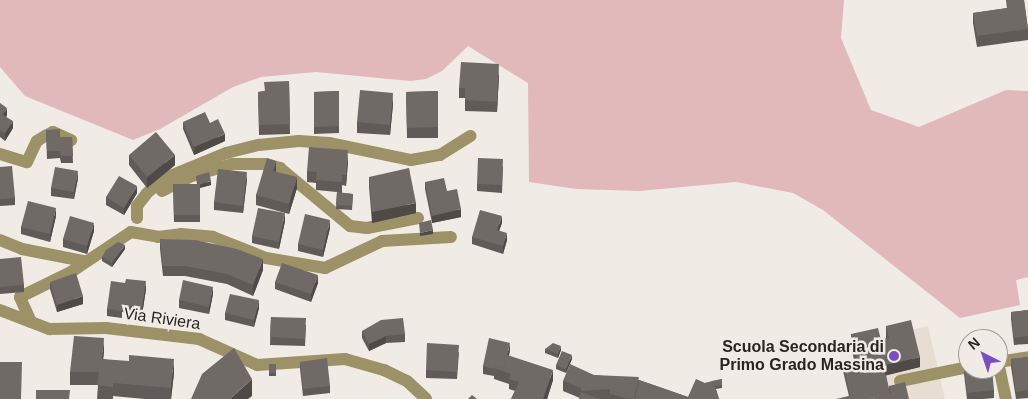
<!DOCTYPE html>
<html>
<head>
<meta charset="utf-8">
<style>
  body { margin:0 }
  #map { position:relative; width:1028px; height:399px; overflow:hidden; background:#f0ebe5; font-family:Helvetica,sans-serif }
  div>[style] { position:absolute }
  .built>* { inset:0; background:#e8ddd3 }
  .green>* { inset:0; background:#e1b9bb }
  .street>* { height:12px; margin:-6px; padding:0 6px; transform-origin:6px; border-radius:6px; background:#9c9167 }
  .wall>* { inset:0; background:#605b59 }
  .shaded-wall>* { inset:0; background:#4e4a48 }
  .building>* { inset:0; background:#706a67 }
  .dots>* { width:14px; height:14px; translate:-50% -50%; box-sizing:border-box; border:2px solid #f0ebe5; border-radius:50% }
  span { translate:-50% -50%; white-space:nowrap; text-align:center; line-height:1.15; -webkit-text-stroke:5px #f0ebe5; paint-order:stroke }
  .street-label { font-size:16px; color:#272523 }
  .poi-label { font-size:16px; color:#272523; font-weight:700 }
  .right { translate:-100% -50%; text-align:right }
  .north { position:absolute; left:958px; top:329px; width:50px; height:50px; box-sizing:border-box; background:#f0ebe5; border:1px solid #a09c97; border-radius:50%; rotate:319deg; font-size:14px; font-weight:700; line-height:20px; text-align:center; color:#272523 }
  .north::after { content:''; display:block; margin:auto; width:18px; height:22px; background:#7b4dc5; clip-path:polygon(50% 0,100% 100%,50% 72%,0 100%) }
</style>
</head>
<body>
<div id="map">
  <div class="built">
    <div style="clip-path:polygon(928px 326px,945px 399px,849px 399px,843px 371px,856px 368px,851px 345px)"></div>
  </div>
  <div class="green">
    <div style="clip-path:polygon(0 0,844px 0,841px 38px,871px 110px,919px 127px,1006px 90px,1028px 91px,1028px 277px,1016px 280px,1020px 305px,960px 318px,823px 210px,793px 193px,736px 182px,639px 191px,576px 189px,529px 182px,528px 83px,468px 46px,442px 71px,426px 79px,410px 81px,316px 72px,261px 77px,233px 87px,160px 129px,133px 140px,25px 96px,0 67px)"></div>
  </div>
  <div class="street">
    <div style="left:0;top:154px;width:28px;rotate:17deg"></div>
    <div style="left:27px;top:162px;width:23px;rotate:-65deg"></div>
    <div style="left:37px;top:141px;width:9px;rotate:-32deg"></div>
    <div style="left:45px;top:136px;width:9px;rotate:-27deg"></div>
    <div style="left:53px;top:132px;width:20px;rotate:24deg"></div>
    <div style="left:162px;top:191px;width:34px;rotate:-27deg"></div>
    <div style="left:192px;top:176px;width:42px;rotate:-16.7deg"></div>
    <div style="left:232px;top:164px;width:33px"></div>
    <div style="left:265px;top:164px;width:16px;rotate:15deg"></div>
    <div style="left:280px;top:168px;width:91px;rotate:39.6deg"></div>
    <div style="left:350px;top:226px;width:17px;rotate:7deg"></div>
    <div style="left:367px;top:228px;width:52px;rotate:-11.1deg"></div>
    <div style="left:137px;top:218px;width:12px;rotate:-90deg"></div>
    <div style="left:137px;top:206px;width:16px;rotate:-52deg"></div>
    <div style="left:147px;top:193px;width:23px;rotate:-40deg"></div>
    <div style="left:165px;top:178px;width:66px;rotate:-22.3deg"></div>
    <div style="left:226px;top:153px;width:34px;rotate:-14deg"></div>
    <div style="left:259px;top:145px;width:40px;rotate:-5.7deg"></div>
    <div style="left:299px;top:141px;width:30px;rotate:4deg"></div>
    <div style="left:329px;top:143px;width:84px;rotate:11.7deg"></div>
    <div style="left:411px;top:160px;width:29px;rotate:-10deg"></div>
    <div style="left:440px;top:155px;width:36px;rotate:-32deg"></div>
    <div style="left:0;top:240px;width:24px;rotate:22deg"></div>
    <div style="left:22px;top:249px;width:63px;rotate:11deg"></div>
    <div style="left:0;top:310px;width:53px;rotate:21.2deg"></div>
    <div style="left:49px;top:329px;width:57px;rotate:-1deg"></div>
    <div style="left:106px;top:328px;width:94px;rotate:6.7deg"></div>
    <div style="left:199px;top:339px;width:64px;rotate:24.1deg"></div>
    <div style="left:257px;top:365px;width:88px;rotate:-3.9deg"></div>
    <div style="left:345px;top:359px;width:41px;rotate:15.8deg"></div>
    <div style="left:384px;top:370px;width:25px;rotate:26deg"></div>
    <div style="left:407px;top:381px;width:26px;rotate:43deg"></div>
    <div style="left:31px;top:322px;width:27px;rotate:-114deg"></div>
    <div style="left:20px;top:297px;width:57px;rotate:-26.1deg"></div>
    <div style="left:71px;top:272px;width:72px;rotate:-33.7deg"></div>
    <div style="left:131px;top:232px;width:27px;rotate:10deg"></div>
    <div style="left:158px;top:237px;width:23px;rotate:-7deg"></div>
    <div style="left:181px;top:234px;width:32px;rotate:5deg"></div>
    <div style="left:213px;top:237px;width:57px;rotate:21.6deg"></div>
    <div style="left:266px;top:258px;width:60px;rotate:9.6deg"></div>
    <div style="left:325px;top:268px;width:63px;rotate:-25.3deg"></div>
    <div style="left:382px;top:241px;width:69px;rotate:-3.3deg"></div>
    <div style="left:998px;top:362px;width:38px;rotate:78deg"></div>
    <div style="left:998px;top:362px;width:30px;rotate:-9deg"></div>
    <div style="left:900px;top:381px;width:69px;rotate:-11.6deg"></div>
  </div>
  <div class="wall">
    <div style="clip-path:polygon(1006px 0,1024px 0,1028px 29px,1028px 40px,977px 47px,973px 23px,973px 13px,1007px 8px)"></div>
    <div style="clip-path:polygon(499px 75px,497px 112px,465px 111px,465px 98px,459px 98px,459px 88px)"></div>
    <div style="clip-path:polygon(289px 81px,290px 134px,259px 135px,258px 92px,264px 91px)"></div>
    <div style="clip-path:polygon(339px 91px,339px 133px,314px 134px,314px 92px)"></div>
    <div style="clip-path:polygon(438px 91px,438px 138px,407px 138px,406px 92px)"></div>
    <div style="clip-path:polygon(0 103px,7px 115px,6px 117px,13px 128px,5px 141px,0 137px)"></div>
    <div style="clip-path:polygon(393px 104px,390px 135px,357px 133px,357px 122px)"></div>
    <div style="clip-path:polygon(183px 122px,225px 141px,194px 155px,183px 129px)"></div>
    <div style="clip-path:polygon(46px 130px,60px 137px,72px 137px,73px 163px,61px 163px,60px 158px,47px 159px)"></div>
    <div style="clip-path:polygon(129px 155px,175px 165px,147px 188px,129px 165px)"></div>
    <div style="clip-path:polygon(348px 161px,346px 186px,342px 185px,342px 193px,353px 194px,352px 210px,336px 209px,337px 192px,316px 190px,316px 183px,307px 182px,307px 171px)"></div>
    <div style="clip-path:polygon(503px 166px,502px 193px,477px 191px,477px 184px)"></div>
    <div style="clip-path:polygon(0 167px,15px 198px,15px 205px,0 206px)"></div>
    <div style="clip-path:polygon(276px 172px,297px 188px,289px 214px,256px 205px,256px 195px)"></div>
    <div style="clip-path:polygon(196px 176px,211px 185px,200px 188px,200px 222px,174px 222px,173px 184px,197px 184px)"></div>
    <div style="clip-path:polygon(369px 177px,416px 213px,372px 223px,369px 187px)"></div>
    <div style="clip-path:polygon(78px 178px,74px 199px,51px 196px,51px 188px)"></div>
    <div style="clip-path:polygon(247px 179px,243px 213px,214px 210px,214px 202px)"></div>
    <div style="clip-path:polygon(425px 182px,447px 191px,461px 217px,432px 223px,425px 189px)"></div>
    <div style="clip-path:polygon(137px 193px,124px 215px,106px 205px,106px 197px)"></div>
    <div style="clip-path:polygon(56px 216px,50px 242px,21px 234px,21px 227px)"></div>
    <div style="clip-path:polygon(285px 221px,279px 249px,252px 243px,252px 236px)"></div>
    <div style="clip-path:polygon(502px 223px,499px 230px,507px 240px,503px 254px,472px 244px,472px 237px)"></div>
    <div style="clip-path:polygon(330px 228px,323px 257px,298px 251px,298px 244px)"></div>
    <div style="clip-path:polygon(94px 231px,87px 254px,63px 247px,63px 239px)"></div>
    <div style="clip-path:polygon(160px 239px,263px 270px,253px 296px,227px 284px,185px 276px,163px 276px,160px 249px)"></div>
    <div style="clip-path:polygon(125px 249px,112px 267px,102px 261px,102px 257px)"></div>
    <div style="clip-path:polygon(0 259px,24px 285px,24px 292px,0 294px)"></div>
    <div style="clip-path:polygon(50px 282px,83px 304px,57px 312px,50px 289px)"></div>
    <div style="clip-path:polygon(275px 282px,318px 283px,311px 302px,275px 289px)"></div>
    <div style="clip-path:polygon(125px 283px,146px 289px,142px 315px,122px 312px,122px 318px,107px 316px,107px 309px)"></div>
    <div style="clip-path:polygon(213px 294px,209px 314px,179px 308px,179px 300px)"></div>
    <div style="clip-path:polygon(259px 308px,254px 327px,225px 320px,225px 313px)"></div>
    <div style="clip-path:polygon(1028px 310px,1028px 344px,1014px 345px,1011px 319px,1011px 312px)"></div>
    <div style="clip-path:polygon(271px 317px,306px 325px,305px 346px,270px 345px)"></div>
    <div style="clip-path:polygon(886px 326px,920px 367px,886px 375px,889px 389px,889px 386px,909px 399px,849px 396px,843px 371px,843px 368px,855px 365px,851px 345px,851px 334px,881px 340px,886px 338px)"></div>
    <div style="clip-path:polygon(362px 331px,405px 334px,405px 342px,386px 343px,369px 351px,362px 338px)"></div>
    <div style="clip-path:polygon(545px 349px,561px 350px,558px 358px,545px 353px)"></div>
    <div style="clip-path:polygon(510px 350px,509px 356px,553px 380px,547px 399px,511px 399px,515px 391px,509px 389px,509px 384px,494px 379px,494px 376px,483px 374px,483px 366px)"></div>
    <div style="clip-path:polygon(104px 351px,103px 359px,174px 373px,171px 399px,145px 399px,113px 396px,113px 399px,97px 399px,98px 385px,70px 385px,70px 372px)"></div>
    <div style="clip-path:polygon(459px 352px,457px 379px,426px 378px,426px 370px)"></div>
    <div style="clip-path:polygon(1028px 357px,1028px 398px,1016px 399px,1011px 367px,1011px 359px)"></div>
    <div style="clip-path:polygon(572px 359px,566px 373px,556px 369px,556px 365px)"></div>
    <div style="clip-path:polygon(300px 362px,330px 386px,330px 393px,303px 396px,300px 369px)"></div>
    <div style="clip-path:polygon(269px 364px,276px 364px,276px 376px,269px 376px)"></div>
    <div style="clip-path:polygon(964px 366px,994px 390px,994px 398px,983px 399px,967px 399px,964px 374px)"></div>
    <div style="clip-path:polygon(594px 375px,639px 380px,688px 397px,705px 383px,722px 379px,722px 388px,716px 389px,719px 399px,579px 399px,580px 398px,563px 391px,563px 381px)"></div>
  </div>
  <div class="shaded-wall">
    <div style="clip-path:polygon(499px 64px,499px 75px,497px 112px,497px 102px)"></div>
    <div style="clip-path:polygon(393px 93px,393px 104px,390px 135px,390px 125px)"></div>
    <div style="clip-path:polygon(7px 108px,7px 115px,3px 122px,3px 115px)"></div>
    <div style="clip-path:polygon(13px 121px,13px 128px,5px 141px,5px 133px)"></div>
    <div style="clip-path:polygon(225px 134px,225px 141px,194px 155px,194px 147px)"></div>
    <div style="clip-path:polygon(348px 150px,348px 161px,346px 186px,346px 175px)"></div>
    <div style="clip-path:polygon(175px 155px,175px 165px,147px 188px,147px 177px)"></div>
    <div style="clip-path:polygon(276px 161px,276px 172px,273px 171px)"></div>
    <div style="clip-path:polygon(78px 171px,78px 178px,74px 199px,74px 192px)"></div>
    <div style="clip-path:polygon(247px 172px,247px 179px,243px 213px,243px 206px)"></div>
    <div style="clip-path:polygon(297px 177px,297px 188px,289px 214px,289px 204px)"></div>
    <div style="clip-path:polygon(211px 181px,211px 185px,199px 188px,199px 185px)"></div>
    <div style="clip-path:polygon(137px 186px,137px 193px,124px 215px,124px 208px)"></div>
    <div style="clip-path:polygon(416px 203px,416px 213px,372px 223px,372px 212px)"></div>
    <div style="clip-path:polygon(56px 208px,56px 216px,50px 242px,50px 234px)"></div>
    <div style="clip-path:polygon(461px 209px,461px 217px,432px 223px,432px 216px)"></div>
    <div style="clip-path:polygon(285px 213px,285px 221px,279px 249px,279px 242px)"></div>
    <div style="clip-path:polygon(502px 216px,502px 223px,497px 237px,497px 230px)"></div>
    <div style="clip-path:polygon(330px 220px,330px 228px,323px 257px,323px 250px)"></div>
    <div style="clip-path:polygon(94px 223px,94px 231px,87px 254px,87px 246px)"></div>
    <div style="clip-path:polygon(433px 230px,433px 234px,420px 236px,420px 233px)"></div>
    <div style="clip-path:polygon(507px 233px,507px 240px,503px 254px,503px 246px)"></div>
    <div style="clip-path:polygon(125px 245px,125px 249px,112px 267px,112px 263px)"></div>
    <div style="clip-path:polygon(263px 259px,263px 270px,253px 296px,253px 285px)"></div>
    <div style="clip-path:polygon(318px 275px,318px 283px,311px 302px,311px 294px)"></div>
    <div style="clip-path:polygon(146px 281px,146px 289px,142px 315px,142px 307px)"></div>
    <div style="clip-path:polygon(213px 287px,213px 294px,209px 314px,209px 307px)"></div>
    <div style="clip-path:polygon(83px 296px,83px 304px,57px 312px,57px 305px)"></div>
    <div style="clip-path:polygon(259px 300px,259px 308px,254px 327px,254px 320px)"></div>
    <div style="clip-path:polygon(386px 336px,386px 343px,369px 351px,369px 344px)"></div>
    <div style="clip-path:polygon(104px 338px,104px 351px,102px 372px,102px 359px)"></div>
    <div style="clip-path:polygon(510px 343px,510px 350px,505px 372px,504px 372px)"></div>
    <div style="clip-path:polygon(561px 346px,561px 350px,558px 358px,558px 354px)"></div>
    <div style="clip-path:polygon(572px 355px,572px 359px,566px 373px,566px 369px)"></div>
    <div style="clip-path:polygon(920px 357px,920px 367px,860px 382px,860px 371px)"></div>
    <div style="clip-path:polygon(174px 359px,174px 373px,171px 399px,171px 388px)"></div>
    <div style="clip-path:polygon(553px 370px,553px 380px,547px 399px,543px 399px)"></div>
    <div style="clip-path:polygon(252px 379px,252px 396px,248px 399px,230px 399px)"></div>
  </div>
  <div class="building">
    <div style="clip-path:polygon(1007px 0,1024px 0,1028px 29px,977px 36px,973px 13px,1008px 8px)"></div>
    <div style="clip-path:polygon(461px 62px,499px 64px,497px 102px,465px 100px,465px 88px,459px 88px)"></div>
    <div style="clip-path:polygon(289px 81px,290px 124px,259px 125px,258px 92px,265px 91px,264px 82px)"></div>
    <div style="clip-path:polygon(360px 90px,393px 93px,390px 125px,357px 122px)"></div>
    <div style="clip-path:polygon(339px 91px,339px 126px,314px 127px,314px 92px)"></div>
    <div style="clip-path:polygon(438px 91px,438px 127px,407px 128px,406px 92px)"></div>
    <div style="clip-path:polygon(0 103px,7px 108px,3px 115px,13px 121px,5px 133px,0 130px)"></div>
    <div style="clip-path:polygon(205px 112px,210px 123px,218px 119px,225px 134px,194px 147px,183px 122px)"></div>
    <div style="clip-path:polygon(60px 129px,60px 137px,72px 137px,73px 156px,61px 156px,60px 151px,47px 151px,46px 130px)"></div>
    <div style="clip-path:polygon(156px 132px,175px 155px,147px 177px,129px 155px)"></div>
    <div style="clip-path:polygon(309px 147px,348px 150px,346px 175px,342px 175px,342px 182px,316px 180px,317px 172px,307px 171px)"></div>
    <div style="clip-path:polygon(267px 158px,276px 161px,273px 171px,297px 177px,289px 204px,256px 195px)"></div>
    <div style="clip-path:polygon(478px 158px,503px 159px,502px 185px,477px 184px)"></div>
    <div style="clip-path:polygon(12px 166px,15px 198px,0 199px,0 167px)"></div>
    <div style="clip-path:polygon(55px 167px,78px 171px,74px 192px,51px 188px)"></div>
    <div style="clip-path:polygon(409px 168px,416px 203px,372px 212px,369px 177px)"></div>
    <div style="clip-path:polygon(218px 169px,247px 172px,243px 206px,214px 202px)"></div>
    <div style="clip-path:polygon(209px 172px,211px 181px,200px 184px,198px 184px,196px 176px)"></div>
    <div style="clip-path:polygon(119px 176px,137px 186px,124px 208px,106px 197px)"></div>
    <div style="clip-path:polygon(444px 178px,447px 191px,457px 189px,461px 209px,432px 216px,425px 182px)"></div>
    <div style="clip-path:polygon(173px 184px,200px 184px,200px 215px,174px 215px)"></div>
    <div style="clip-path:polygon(337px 192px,353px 194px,352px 206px,336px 205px)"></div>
    <div style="clip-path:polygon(28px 201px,56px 208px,50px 234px,21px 227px)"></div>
    <div style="clip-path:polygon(258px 208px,285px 213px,279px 242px,252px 236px)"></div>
    <div style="clip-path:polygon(480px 210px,502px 216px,497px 230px,507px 233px,503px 246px,472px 237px)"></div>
    <div style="clip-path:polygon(305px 214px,330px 220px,323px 250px,298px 244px)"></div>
    <div style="clip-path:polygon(70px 216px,94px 223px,87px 246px,63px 239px)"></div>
    <div style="clip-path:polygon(431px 220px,433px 230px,420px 233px,419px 223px)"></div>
    <div style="clip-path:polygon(160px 239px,195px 240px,237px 249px,263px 259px,253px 285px,227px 274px,185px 266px,163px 266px)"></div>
    <div style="clip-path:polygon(118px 242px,125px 245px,112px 263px,102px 257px,106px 250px)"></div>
    <div style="clip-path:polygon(21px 257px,24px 285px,0 287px,0 259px)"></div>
    <div style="clip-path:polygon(282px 263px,318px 275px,311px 294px,275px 282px)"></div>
    <div style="clip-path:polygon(76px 273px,83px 296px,57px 305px,50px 282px)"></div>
    <div style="clip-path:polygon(126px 279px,146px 281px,142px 307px,122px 305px,122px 311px,107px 309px,111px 281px,125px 283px)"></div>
    <div style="clip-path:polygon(183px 280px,213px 287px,209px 307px,179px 300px)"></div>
    <div style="clip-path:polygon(230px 294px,259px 300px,254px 320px,225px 313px)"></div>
    <div style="clip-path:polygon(1028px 310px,1028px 336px,1014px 338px,1011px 312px)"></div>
    <div style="clip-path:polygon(271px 317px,306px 318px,305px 339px,270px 337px)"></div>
    <div style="clip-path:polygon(403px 318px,405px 334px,386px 336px,369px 344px,362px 331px,381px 320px)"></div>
    <div style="clip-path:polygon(911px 320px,920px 357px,860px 371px,851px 334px,878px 328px,881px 340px,889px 338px,886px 326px)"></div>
    <div style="clip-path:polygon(74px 336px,104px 338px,102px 359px,129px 361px,129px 355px,174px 359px,171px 388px,113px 383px,113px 387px,97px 385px,99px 372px,70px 372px)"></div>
    <div style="clip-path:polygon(489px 338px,510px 343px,504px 368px,495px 366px,494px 369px,483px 366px)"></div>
    <div style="clip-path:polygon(427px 343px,459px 345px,457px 372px,426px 370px)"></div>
    <div style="clip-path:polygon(553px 343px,561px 346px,558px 354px,545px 349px)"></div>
    <div style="clip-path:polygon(234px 348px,252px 379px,230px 399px,191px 399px,202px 374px)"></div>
    <div style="clip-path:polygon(562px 351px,572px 355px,566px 369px,556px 365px)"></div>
    <div style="clip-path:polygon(507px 355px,553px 370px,543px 399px,511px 399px,519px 382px,509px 379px,511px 374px,494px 368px,495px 366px,504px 368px)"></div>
    <div style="clip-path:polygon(1028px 357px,1028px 390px,1016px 392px,1011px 359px)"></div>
    <div style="clip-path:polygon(327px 358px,330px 386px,303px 389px,300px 362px)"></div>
    <div style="clip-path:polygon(0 362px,22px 362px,21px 399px,0 399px)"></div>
    <div style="clip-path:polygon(269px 364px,276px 364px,276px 373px,269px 373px)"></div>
    <div style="clip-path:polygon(570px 364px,594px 375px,639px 377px,634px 399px,630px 399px,610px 394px,610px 389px,581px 391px,581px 388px,563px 381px)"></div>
    <div style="clip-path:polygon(856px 364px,858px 373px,846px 376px,846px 379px,843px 368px)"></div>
    <div style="clip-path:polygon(964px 366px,968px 366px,968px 369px,992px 369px,994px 390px,967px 393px)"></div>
    <div style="clip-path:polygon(884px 368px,890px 395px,872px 399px,871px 399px,869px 391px,850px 396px,846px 376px)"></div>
    <div style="clip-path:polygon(696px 379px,705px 383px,713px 381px,719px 399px,687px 399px)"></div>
    <div style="clip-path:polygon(722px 379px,722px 385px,715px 386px,713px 381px,712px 381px)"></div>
    <div style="clip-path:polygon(639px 380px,688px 397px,687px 399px,635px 399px)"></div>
    <div style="clip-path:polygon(905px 382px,909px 399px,872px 399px,891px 394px,889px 386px)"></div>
    <div style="clip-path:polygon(36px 390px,70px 390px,69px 399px,36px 399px)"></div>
    <div style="clip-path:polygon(869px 391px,871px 399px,836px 399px)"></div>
    <div style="clip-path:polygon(581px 392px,600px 399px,579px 399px)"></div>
    <div style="clip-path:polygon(472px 395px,477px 399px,468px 399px)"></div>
  </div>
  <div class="dots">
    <div style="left:894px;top:356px;background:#7b4dc5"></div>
  </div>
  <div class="street-label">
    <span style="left:162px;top:319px;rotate:8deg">Via Riviera</span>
  </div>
  <div class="poi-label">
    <span class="right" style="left:884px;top:356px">Scuola Secondaria di<br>Primo Grado Massina</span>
  </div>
  <div class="north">N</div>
</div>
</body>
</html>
